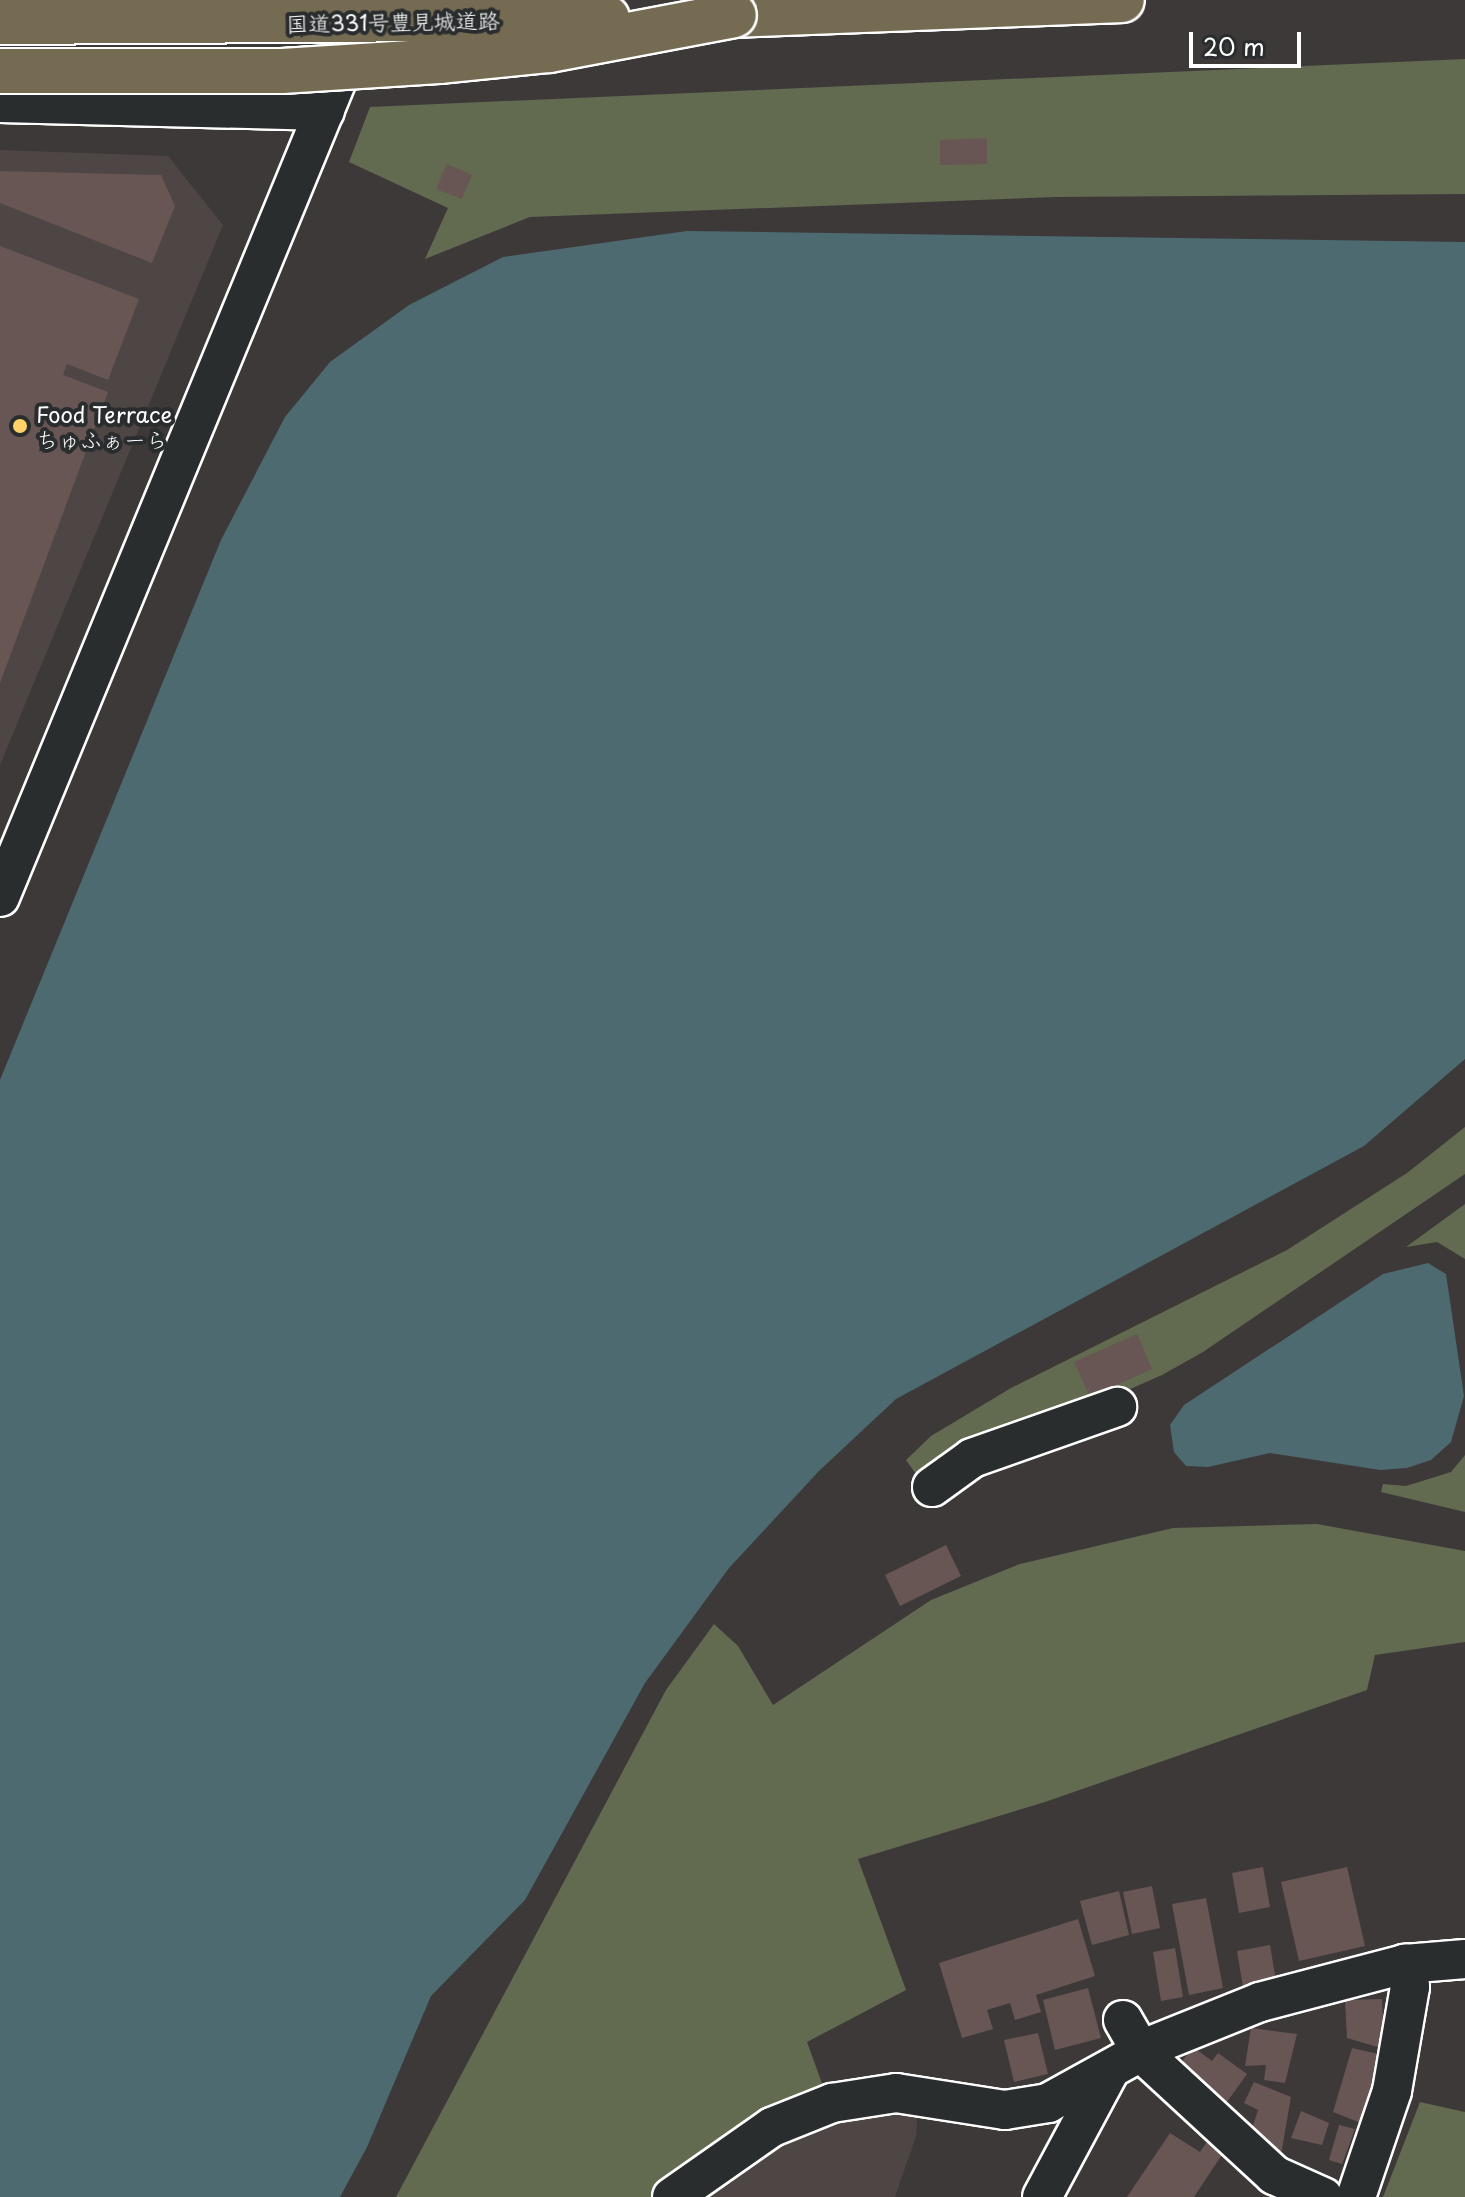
<!DOCTYPE html>
<html>
<head>
<meta charset="utf-8">
<style>
  body { margin:0 }
  #map { position:relative; width:1465px; height:2197px; overflow:hidden; background:#3d3939; font-family:"Playpen Sans","Klee One",sans-serif }
  div>[style] { position:absolute }
  .built>* { inset:0; background:#4e4645 }
  .green>* { inset:0; background:#626a50 }
  .water>* { inset:0; background:#4c6a6f }
  .building>* { inset:0; background:#685654 }
  .roads { filter:drop-shadow(2px 0 #fff) drop-shadow(-2px 0 #fff) drop-shadow(0 2px #fff) drop-shadow(0 -2px #fff) }
  .minor>* { height:38px; margin:-19px; padding:0 19px; transform-origin:19px; border-radius:19px; background:#2a2d2e }
  .highway>* { height:44px; margin:-22px; padding:0 22px; transform-origin:22px; border-radius:22px; background:#746b52 }
  .bridges { filter:drop-shadow(2px 0 #fff) drop-shadow(-2px 0 #fff) drop-shadow(0 2px #fff) drop-shadow(0 -2px #fff) }
  .highway-bridge>* { height:44px; margin:-22px; padding:0 22px; transform-origin:22px; border-radius:22px; background:#746b52 }
  .dots>* { width:22px; height:22px; translate:-50% -50%; box-sizing:border-box; border:4px solid #2a2d2e; border-radius:50% }
  span { translate:-50% -50%; white-space:nowrap; text-align:center; line-height:1.15; -webkit-text-stroke:8px #2a2d2e; paint-order:stroke }
  .street-label { font-size:22px; color:#fff }
  .poi-label { font-size:22px; color:#fff }
  .left { translate:0 -50%; text-align:left }
  .scale { position:absolute; left:1189px; top:32px; width:112px; height:36px; box-sizing:border-box; border:4px solid #fff; border-top:0; padding-left:10px; font-size:24px; line-height:28px; white-space:nowrap; color:#fff; -webkit-text-stroke:6px #2a2d2e; paint-order:stroke }
</style>
</head>
<body>
<div id="map">
  <div class="built">
    <div style="clip-path:polygon(0 150px,168px 156px,223px 225px,0 765px)"></div>
    <div style="clip-path:polygon(877px 2110px,917px 2116px,916px 2136px,895px 2197px,699px 2197px,752px 2157px,811px 2125px)"></div>
  </div>
  <div class="green">
    <div style="clip-path:polygon(1465px 59px,1465px 194px,1056px 197px,530px 217px,425px 259px,448px 208px,349px 162px,370px 107px)"></div>
    <div style="clip-path:polygon(1465px 1127px,1465px 1174px,1203px 1352px,1162px 1375px,921px 1481px,906px 1460px,931px 1436px,1011px 1388px,1287px 1250px,1407px 1173px)"></div>
    <div style="clip-path:polygon(1465px 1204px,1465px 1259px,1437px 1242px,1406px 1247px)"></div>
    <div style="clip-path:polygon(1465px 1455px,1465px 1512px,1381px 1492px,1383px 1484px,1406px 1486px,1451px 1472px)"></div>
    <div style="clip-path:polygon(1317px 1524px,1465px 1551px,1465px 1642px,1375px 1655px,1367px 1690px,1045px 1802px,858px 1859px,906px 1990px,807px 2042px,823px 2086px,729px 2134px,652px 2197px,396px 2197px,666px 1690px,714px 1624px,738px 1646px,773px 1705px,931px 1600px,1020px 1564px,1173px 1528px)"></div>
    <div style="clip-path:polygon(1420px 2102px,1465px 2112px,1465px 2197px,1383px 2197px)"></div>
  </div>
  <div class="water">
    <div style="clip-path:polygon(687px 231px,1465px 242px,1465px 1059px,1364px 1146px,896px 1399px,819px 1471px,729px 1568px,645px 1683px,525px 1900px,431px 1996px,367px 2147px,340px 2197px,0 2197px,0 1080px,221px 540px,285px 417px,330px 362px,409px 305px,503px 257px)"></div>
    <div style="clip-path:polygon(1428px 1263px,1446px 1274px,1464px 1396px,1451px 1442px,1431px 1460px,1407px 1468px,1380px 1470px,1270px 1453px,1208px 1467px,1186px 1466px,1174px 1452px,1170px 1425px,1184px 1405px,1383px 1274px)"></div>
  </div>
  <div class="building">
    <div style="clip-path:polygon(987px 138px,987px 164px,940px 165px,940px 140px)"></div>
    <div style="clip-path:polygon(447px 164px,472px 175px,462px 199px,436px 189px)"></div>
    <div style="clip-path:polygon(0 171px,161px 175px,175px 206px,152px 263px,0 203px)"></div>
    <div style="clip-path:polygon(0 246px,139px 299px,108px 380px,67px 364px,63px 375px,108px 392px,0 683px)"></div>
    <div style="clip-path:polygon(1137px 1334px,1152px 1369px,1090px 1397px,1074px 1362px)"></div>
    <div style="clip-path:polygon(946px 1545px,961px 1576px,900px 1606px,885px 1575px)"></div>
    <div style="clip-path:polygon(1263px 1867px,1270px 1907px,1239px 1913px,1232px 1873px)"></div>
    <div style="clip-path:polygon(1347px 1867px,1365px 1946px,1299px 1961px,1281px 1882px)"></div>
    <div style="clip-path:polygon(1152px 1886px,1160px 1928px,1132px 1934px,1123px 1892px)"></div>
    <div style="clip-path:polygon(1119px 1891px,1129px 1935px,1092px 1945px,1080px 1901px)"></div>
    <div style="clip-path:polygon(1206px 1898px,1223px 1988px,1189px 1995px,1172px 1904px)"></div>
    <div style="clip-path:polygon(1078px 1919px,1095px 1976px,1036px 1995px,1041px 2012px,1015px 2020px,1010px 2003px,987px 2010px,993px 2029px,962px 2038px,939px 1963px)"></div>
    <div style="clip-path:polygon(1270px 1945px,1276px 1981px,1243px 1987px,1237px 1951px)"></div>
    <div style="clip-path:polygon(1175px 1948px,1183px 1997px,1161px 2001px,1153px 1952px)"></div>
    <div style="clip-path:polygon(1088px 1988px,1101px 2038px,1055px 2050px,1043px 2000px)"></div>
    <div style="clip-path:polygon(1382px 1999px,1384px 2049px,1347px 2038px,1345px 2000px)"></div>
    <div style="clip-path:polygon(1251px 2028px,1297px 2034px,1285px 2083px,1264px 2080px,1266px 2065px,1245px 2066px)"></div>
    <div style="clip-path:polygon(1038px 2033px,1048px 2074px,1014px 2082px,1004px 2040px)"></div>
    <div style="clip-path:polygon(1193px 2047px,1212px 2061px,1218px 2053px,1247px 2074px,1224px 2106px,1191px 2082px,1197px 2075px,1181px 2063px)"></div>
    <div style="clip-path:polygon(1352px 2048px,1383px 2055px,1366px 2125px,1333px 2112px)"></div>
    <div style="clip-path:polygon(1254px 2082px,1291px 2097px,1281px 2155px,1258px 2145px,1251px 2132px,1258px 2110px,1244px 2103px)"></div>
    <div style="clip-path:polygon(1301px 2111px,1329px 2123px,1322px 2145px,1291px 2138px)"></div>
    <div style="clip-path:polygon(1339px 2125px,1355px 2129px,1342px 2164px,1329px 2160px)"></div>
    <div style="clip-path:polygon(1170px 2133px,1200px 2152px,1213px 2133px,1229px 2144px,1194px 2197px,1127px 2197px)"></div>
  </div>
  <div class="roads">
    <div class="minor">
      <div style="left:0;top:103px;width:325px;rotate:1.4deg"></div>
      <div style="left:0;top:897px;width:970px;rotate:-67.58deg"></div>
      <div style="left:932px;top:1487px;width:49px;rotate:-35.9deg"></div>
      <div style="left:972px;top:1458px;width:154px;rotate:-19.4deg"></div>
      <div style="left:1123px;top:2020px;width:38px;rotate:60deg"></div>
      <div style="left:1142px;top:2053px;width:180px;rotate:42.7deg"></div>
      <div style="left:1274px;top:2175px;width:54px;rotate:24.2deg"></div>
      <div style="left:672px;top:2197px;width:122px;rotate:-35deg"></div>
      <div style="left:772px;top:2127px;width:65px;rotate:-21.8deg"></div>
      <div style="left:832px;top:2103px;width:65px;rotate:-8.9deg"></div>
      <div style="left:896px;top:2093px;width:110px;rotate:8.9deg"></div>
      <div style="left:1005px;top:2110px;width:44px;rotate:-9.2deg"></div>
      <div style="left:1048px;top:2103px;width:120px;rotate:-28.9deg"></div>
      <div style="left:1153px;top:2045px;width:115px;rotate:-21.9deg"></div>
      <div style="left:1260px;top:2002px;width:150px;rotate:-14.7deg"></div>
      <div style="left:1405px;top:1964px;width:60px;rotate:-4.8deg"></div>
      <div style="left:1042px;top:2197px;width:140px;rotate:-61.8deg"></div>
      <div style="left:1356px;top:2197px;width:112px;rotate:-71.2deg"></div>
      <div style="left:1392px;top:2091px;width:106px;rotate:-80.2deg"></div>
      <div style="left:1410px;top:1987px;width:24px;rotate:-102deg"></div>
    </div>
    <div class="highway">
      <div style="left:734px;top:15px;width:388px;rotate:-2.2deg"></div>
    </div>
  </div>
  <div class="bridges">
    <div class="highway-bridge">
      <div style="left:0;top:22px;width:607px;rotate:-0.38deg"></div>
      <div style="left:0;top:71px;width:282px"></div>
      <div style="left:282px;top:71px;width:157px;rotate:-3.6deg"></div>
      <div style="left:439px;top:61px;width:111px;rotate:-5.7deg"></div>
      <div style="left:549px;top:50px;width:188px;rotate:-10.7deg"></div>
    </div>
  </div>
  <div class="dots">
    <div style="left:20px;top:426px;background:#ffd166"></div>
  </div>
  <div class="street-label">
    <span style="left:393px;top:21px;rotate:-1deg">国道331号豊見城道路</span>
  </div>
  <div class="poi-label">
    <span class="left" style="left:36px;top:426px">Food Terrace<br>ちゅふぁーら</span>
  </div>
  <div class="scale">20 m</div>
</div>
</body>
</html>
